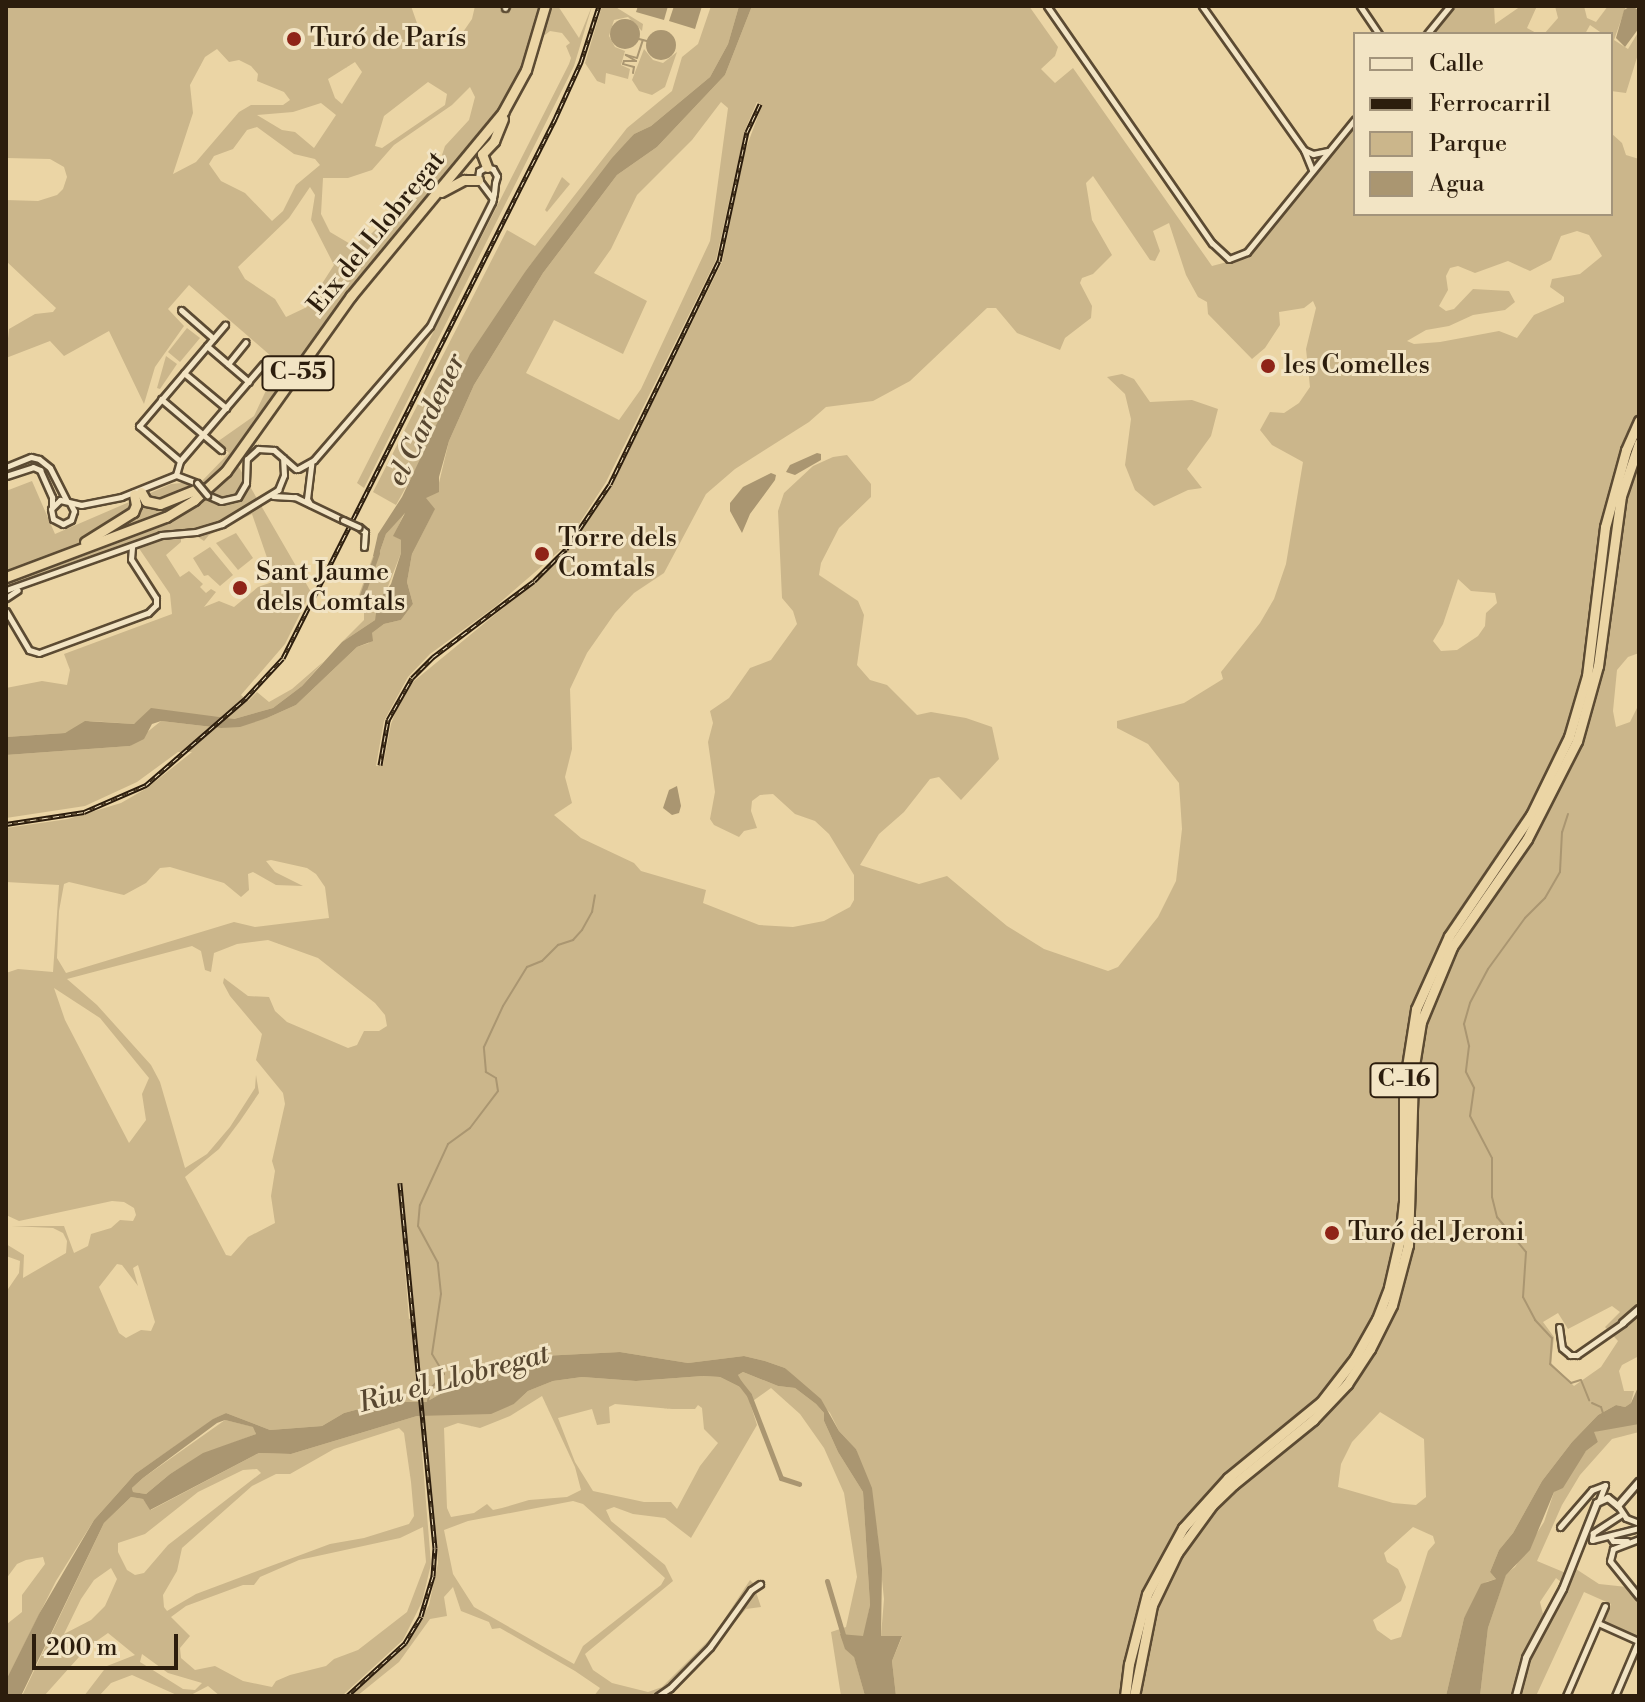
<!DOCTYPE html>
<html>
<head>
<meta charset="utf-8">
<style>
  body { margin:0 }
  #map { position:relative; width:1645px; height:1702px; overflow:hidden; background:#ebd5a5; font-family:"Libre Bodoni",serif }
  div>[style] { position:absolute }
  .green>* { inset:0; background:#cbb68b }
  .water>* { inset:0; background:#aa9671 }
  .round { border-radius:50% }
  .stream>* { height:2px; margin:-1px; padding:0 1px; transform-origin:1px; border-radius:1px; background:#aa9671 }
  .canal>* { height:5px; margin:-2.5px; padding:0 2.5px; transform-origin:2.5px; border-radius:2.5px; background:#aa9671 }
  .roads { filter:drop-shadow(2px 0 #5c4b33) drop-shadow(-2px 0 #5c4b33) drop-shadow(0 2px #5c4b33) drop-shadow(0 -2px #5c4b33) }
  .minor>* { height:5px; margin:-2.5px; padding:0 2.5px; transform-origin:2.5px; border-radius:2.5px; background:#f2e4c4 }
  .tertiary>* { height:6px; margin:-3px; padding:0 3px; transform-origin:3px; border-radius:3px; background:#f2e4c4 }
  .trunk>* { height:9px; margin:-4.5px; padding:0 4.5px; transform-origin:4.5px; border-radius:4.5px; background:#ebd5a5 }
  .motorway>* { height:9px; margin:-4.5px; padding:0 4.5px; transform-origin:4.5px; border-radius:4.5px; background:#ebd5a5 }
  .rail>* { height:5px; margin-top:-2.5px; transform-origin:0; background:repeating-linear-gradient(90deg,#f2e4c4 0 6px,#2c1d0d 0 12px); box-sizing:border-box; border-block:2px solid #2c1d0d }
  .bridges { filter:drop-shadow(2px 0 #5c4b33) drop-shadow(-2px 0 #5c4b33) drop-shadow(0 2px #5c4b33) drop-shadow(0 -2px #5c4b33) }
  .minor-bridge>* { height:5px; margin:-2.5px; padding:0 2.5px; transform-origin:2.5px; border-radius:2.5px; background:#f2e4c4 }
  .dots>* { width:22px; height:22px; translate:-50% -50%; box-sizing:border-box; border:4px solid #f2e4c4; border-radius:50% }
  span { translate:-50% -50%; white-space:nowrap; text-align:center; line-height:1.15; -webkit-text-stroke:6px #f2e4c4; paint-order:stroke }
  .shield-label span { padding:2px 6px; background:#f2e4c4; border:2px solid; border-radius:6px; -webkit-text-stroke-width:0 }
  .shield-label { font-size:24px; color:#2c1d0d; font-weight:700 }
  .poi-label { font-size:26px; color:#2c1d0d }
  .left { translate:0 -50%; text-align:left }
  .street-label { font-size:26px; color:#2c1d0d }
  .water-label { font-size:28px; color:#584730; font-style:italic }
  .frame { position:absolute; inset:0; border:8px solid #2c1d0d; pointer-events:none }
  .legend { position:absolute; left:1353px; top:32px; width:260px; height:184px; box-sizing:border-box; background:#f2e4c4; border:2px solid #a3947b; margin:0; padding:10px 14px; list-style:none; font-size:24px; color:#2c1d0d }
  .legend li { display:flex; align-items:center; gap:16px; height:40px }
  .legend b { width:40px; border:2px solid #a3947b }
  .scale { position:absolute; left:32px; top:1634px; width:146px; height:36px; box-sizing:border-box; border:4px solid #2c1d0d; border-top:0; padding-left:10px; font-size:24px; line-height:28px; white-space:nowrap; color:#2c1d0d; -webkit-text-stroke:6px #f2e4c4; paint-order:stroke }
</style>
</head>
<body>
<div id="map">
  <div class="green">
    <div style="clip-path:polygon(evenodd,6px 6px,411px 6px,418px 26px,452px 48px,472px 19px,475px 6px,558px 6px,579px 38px,592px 6px,574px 66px,364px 488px,357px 483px,569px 64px,571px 58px,566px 46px,570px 43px,562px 33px,550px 31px,541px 38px,532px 69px,509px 112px,457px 174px,453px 187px,437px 199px,360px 292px,237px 464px,311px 592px,285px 644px,241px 695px,248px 701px,257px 692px,269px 702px,292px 689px,323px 662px,302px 686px,273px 708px,234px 719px,145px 717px,134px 724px,90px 721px,65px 733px,6px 737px,6px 688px,42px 681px,67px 685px,70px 670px,64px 654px,172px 614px,170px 594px,134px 541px,6px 589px,6px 491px,32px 481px,55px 534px,171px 484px,202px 481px,229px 453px,217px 442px,254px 416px,279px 363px,189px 285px,168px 309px,184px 326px,155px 367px,144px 404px,109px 331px,64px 356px,50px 341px,6px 358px,9px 329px,35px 314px,53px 312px,56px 308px,6px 261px,6px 200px,38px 201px,57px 195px,63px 189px,67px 177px,64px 167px,50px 159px,6px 158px,6px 6px,217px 49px,229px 62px,239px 60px,251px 66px,258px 74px,257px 81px,284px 92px,290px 100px,283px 105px,251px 105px,239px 112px,196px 162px,173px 174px,193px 113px,190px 85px,205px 57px,217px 49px,6px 6px,355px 62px,362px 72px,342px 104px,335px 98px,328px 79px,355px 62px,6px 6px,428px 82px,447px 94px,445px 105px,382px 148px,375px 146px,384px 116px,428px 82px,6px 6px,470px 87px,475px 97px,469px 120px,445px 146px,442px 155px,447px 164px,399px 217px,395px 214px,388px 217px,369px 236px,352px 245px,330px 232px,321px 214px,323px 178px,348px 178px,372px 170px,394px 145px,452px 105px,470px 87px,6px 6px,321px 103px,336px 115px,314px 148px,295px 132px,282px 130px,257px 115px,293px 112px,321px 103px,6px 6px,257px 127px,294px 154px,315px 159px,320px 165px,296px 185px,283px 211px,272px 221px,245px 193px,221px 181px,209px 164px,214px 156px,233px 149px,247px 130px,257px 127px,6px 6px,310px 187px,315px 195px,311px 220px,334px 265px,307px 307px,286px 317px,275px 299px,245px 279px,238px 267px,289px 218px,310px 187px,6px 6px,252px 514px,275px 581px,258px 587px,234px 607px,219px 601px,204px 607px,216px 592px,211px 589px,206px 593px,200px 587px,203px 584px,189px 571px,180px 577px,166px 555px,181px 542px,181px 538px,198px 537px,204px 541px,209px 535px,252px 514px)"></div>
    <div style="clip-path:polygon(602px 6px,614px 6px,643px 24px,642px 31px,628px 17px,614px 20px,609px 36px,615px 47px,625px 51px,621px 65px,630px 69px,628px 79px,606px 73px,605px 84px,597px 81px,585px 63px)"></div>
    <div style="clip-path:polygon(711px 6px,739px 6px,728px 44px,710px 77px,651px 126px,634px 134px,527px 269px,396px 505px,373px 492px,507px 230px,535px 246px,627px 128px,672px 91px,682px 57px,698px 44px)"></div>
    <div style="clip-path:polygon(evenodd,752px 6px,1029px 6px,1058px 47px,1055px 56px,1041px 69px,1055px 83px,1073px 68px,1212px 266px,1246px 257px,1355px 125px,1355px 214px,1611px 214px,1611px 133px,1622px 143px,1626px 155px,1639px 159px,1639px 653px,1628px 657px,1617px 670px,1613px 711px,1616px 727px,1630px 722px,1639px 704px,1639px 1356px,1622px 1365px,1619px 1371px,1624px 1391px,1634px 1391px,1631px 1403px,1625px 1407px,1616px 1405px,1598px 1415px,1572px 1442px,1542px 1481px,1513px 1533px,1499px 1550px,1490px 1572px,1496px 1579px,1486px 1582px,1464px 1618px,1446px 1696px,896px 1696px,892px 1661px,902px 1637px,881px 1636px,884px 1599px,877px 1531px,856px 1449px,839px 1431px,830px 1413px,785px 1368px,765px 1361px,744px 1356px,688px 1363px,620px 1352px,542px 1356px,492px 1377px,451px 1388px,426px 1402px,385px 1402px,344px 1413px,322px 1426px,270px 1430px,226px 1413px,214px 1419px,135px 1474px,94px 1520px,56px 1581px,6px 1680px,7px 1624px,22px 1612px,22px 1595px,45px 1564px,43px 1557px,26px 1560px,17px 1564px,6px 1579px,6px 1292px,19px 1273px,20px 1261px,6px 1256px,6px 1244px,24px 1255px,23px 1278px,66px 1253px,67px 1241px,63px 1233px,53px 1228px,11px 1226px,64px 1226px,74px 1253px,88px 1246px,91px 1234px,111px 1228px,120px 1220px,133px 1221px,136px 1215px,134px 1208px,124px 1202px,112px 1201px,19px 1221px,6px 1215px,6px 973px,18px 969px,53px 972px,59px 885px,6px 882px,6px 828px,68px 819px,121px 803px,147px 788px,192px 752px,178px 752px,137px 782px,85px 806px,6px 818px,6px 755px,130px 746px,161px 721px,221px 728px,267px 718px,296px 705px,357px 647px,369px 643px,372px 633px,384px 624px,401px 620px,413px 604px,407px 582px,412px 554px,434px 510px,425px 498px,438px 487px,449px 441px,474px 385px,543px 273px,617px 175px,657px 147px,725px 75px,752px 6px,721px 102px,728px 108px,710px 241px,641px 389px,619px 420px,526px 373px,554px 320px,623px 354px,647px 301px,594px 273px,611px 249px,637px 195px,692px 140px,721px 102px,752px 6px,757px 102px,762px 105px,745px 151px,722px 262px,612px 485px,568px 551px,548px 571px,414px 681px,400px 700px,391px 724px,383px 765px,376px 766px,384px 721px,408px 677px,430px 654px,496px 606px,564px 547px,606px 482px,716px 260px,745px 130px,757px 102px,752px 6px,1093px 176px,1150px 260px,1155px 261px,1160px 251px,1153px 231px,1169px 223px,1186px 275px,1198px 297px,1207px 302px,1208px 314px,1252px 359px,1265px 348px,1280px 325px,1279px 312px,1304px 308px,1313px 301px,1316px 308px,1306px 349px,1310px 387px,1299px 403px,1284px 413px,1270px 412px,1260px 430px,1272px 445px,1303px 462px,1286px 564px,1274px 599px,1260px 623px,1221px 672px,1223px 679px,1184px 703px,1117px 721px,1117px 728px,1148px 744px,1179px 783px,1182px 829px,1176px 881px,1158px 917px,1118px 967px,1108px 971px,1044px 949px,1007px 926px,947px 876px,919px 884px,860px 865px,879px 834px,904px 812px,930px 779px,939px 777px,961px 800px,999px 759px,992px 727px,966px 718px,931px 712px,917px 715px,887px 685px,870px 680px,857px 665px,864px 615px,858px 601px,819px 575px,821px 563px,839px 528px,871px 497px,871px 484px,847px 455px,833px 457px,813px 466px,784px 493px,778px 511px,782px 598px,793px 611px,797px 624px,771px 660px,750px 668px,729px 698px,710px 711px,713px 723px,708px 742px,715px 792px,710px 819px,714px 825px,739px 837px,744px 831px,757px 828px,751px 811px,752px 801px,760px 795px,773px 794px,795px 814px,815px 821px,829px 834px,854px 875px,854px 900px,850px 907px,824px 921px,793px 927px,759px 925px,703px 903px,706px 890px,641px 871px,634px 863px,581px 838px,554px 815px,572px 803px,565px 777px,572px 749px,570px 689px,587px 653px,615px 613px,634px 593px,664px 573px,706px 494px,735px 469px,809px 422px,826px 407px,873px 401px,910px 381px,987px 308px,996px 308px,1017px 333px,1060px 350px,1065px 338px,1091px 318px,1092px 306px,1080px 283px,1082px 278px,1093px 274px,1112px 255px,1092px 220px,1086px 183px,1093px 176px,752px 6px,1577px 231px,1589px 235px,1602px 256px,1580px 274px,1552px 279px,1550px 287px,1564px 297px,1564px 302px,1534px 315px,1517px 338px,1499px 331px,1440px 342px,1414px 344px,1407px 341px,1426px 330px,1449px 326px,1473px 315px,1505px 310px,1515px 302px,1509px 291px,1473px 289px,1454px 309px,1446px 311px,1439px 306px,1448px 290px,1446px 276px,1450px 268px,1458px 266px,1475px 273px,1508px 261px,1530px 271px,1551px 260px,1561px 236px,1577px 231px,752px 6px,1458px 579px,1471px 591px,1495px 593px,1497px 603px,1486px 613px,1485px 626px,1478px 636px,1457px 650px,1441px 651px,1433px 641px,1443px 624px,1458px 579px,752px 6px,271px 860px,307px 868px,316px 874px,325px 887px,329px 918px,255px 927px,234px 922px,66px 973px,57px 958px,59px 911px,64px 884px,69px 882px,124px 895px,146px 883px,160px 868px,170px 867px,224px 883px,241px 897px,249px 890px,248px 874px,253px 872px,276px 885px,303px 886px,275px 872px,266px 861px,271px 860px,752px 6px,268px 940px,318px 958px,375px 1003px,385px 1015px,387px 1026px,379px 1031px,364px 1031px,357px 1045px,348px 1048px,287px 1022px,275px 1011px,269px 997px,248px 996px,224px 978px,223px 983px,230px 996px,262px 1034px,256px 1060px,283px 1093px,285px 1104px,272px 1161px,275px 1171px,271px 1196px,275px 1223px,248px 1237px,231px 1256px,226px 1255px,185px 1177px,219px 1149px,240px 1121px,259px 1093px,256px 1075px,255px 1088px,230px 1127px,207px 1154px,185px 1168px,160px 1082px,151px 1065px,97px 1005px,67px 979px,192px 946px,201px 951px,205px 970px,211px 972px,214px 953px,237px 944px,268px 940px,752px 6px,54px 988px,100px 1018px,149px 1078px,142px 1094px,146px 1120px,129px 1143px,65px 1020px,54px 988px,752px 6px,398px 1184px,402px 1184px,414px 1318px,409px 1319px,398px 1184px,752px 6px,117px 1264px,122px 1265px,138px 1286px,133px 1268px,138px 1265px,155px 1322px,151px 1331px,141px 1330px,126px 1338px,119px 1333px,99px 1287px,117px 1264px,752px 6px,1612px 1306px,1620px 1312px,1605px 1327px,1618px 1341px,1601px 1367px,1574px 1386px,1551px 1363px,1554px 1337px,1543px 1322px,1558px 1313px,1568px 1329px,1612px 1306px,752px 6px,1380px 1412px,1424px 1439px,1426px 1497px,1416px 1505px,1393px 1503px,1338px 1487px,1341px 1464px,1352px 1442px,1380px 1412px,752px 6px,1413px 1527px,1433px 1536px,1435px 1543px,1428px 1551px,1401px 1637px,1391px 1640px,1377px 1630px,1373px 1620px,1401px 1601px,1406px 1587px,1398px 1569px,1387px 1562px,1384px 1553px,1413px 1527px)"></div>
    <div style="clip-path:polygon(1455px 6px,1494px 6px,1495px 24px,1521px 6px,1537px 6px,1527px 28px,1538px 34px,1431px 34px)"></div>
    <div style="clip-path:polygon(1555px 6px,1584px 6px,1587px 18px,1596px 22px,1608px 6px,1626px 6px,1614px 40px,1628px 49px,1639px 31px,1639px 51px,1626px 93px,1611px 91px,1611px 34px,1603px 34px,1590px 25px,1585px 34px,1544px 34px,1558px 18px)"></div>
    <div style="clip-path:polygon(644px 49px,653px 60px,663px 63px,677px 52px,665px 87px,652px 95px,639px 91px,632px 80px)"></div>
    <div style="clip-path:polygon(562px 177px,570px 184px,547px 212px,545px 210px)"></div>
    <div style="clip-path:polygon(187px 328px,200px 338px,180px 362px,168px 352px)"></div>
    <div style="clip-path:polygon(166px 356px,177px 364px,160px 389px,157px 388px)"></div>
    <div style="clip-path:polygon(1122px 374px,1134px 379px,1150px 402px,1192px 400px,1218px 409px,1211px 436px,1187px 469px,1202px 488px,1188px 490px,1154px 506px,1135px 490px,1125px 465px,1131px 419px,1125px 394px,1107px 377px)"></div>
    <div style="clip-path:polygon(405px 511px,394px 536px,401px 540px,401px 553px,375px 620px,342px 642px,364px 620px,364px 613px,356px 603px,373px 556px,378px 557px,386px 534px)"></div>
    <div style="clip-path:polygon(236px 533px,253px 558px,238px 570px,216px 543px)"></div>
    <div style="clip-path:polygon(210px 547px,233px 575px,220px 586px,208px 575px,204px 576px,193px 558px)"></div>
    <div style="clip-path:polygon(evenodd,743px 1372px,778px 1386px,795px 1388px,816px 1404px,824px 1413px,824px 1421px,838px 1452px,863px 1492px,870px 1605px,864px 1636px,848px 1636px,845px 1648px,854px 1656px,865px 1696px,841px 1696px,831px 1632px,846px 1627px,857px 1577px,844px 1493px,824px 1448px,800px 1414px,771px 1388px,750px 1403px,757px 1425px,691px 1538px,665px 1518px,633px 1514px,614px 1507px,606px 1510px,611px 1521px,665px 1565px,673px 1581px,585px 1654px,593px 1670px,612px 1683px,648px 1692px,662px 1687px,714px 1635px,750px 1580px,753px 1583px,761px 1607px,746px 1609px,671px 1696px,594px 1696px,600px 1688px,575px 1671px,500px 1628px,492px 1629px,489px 1622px,461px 1611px,453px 1587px,444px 1597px,447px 1616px,430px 1619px,399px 1662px,357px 1696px,351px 1696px,407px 1644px,429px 1605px,438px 1563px,427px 1451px,422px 1452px,431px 1564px,422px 1602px,403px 1640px,342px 1696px,220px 1696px,208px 1686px,189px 1696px,179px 1696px,132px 1675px,111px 1683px,99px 1696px,84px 1696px,107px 1666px,135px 1655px,108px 1633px,88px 1647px,44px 1696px,22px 1696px,104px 1523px,131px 1497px,143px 1499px,151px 1510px,259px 1453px,291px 1454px,417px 1416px,514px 1404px,528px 1391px,553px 1381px,582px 1377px,636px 1381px,703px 1376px,720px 1377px,740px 1387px,738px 1375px,743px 1372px,542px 1396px,575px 1467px,581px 1490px,567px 1497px,529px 1500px,502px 1508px,493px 1510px,487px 1504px,474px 1513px,451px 1517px,447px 1508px,444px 1428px,458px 1423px,480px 1428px,510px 1416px,542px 1396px,743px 1372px,615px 1404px,672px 1409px,695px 1409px,698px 1405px,702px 1408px,704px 1429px,718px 1443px,700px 1466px,677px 1509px,671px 1502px,644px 1502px,593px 1491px,575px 1462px,558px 1418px,592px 1409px,597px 1425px,610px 1423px,609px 1407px,615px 1404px,743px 1372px,399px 1428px,404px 1433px,411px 1482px,414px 1516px,409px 1524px,364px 1538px,330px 1544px,196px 1594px,167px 1611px,164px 1607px,163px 1595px,177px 1571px,182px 1548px,252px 1486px,276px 1474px,290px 1474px,334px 1449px,399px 1428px,743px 1372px,257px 1469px,261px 1473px,168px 1545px,144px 1573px,135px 1575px,127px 1570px,118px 1552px,118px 1543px,145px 1534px,198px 1492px,243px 1470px,257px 1469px,743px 1372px,573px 1501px,583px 1504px,665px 1578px,661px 1585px,583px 1646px,574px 1664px,474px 1607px,453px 1574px,444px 1530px,468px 1521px,573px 1501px,743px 1372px,423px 1527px,426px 1562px,407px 1612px,358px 1650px,334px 1659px,326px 1666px,290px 1675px,276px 1681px,272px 1687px,243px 1681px,215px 1666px,195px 1670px,181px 1658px,180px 1648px,190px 1636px,171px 1617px,186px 1606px,243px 1585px,254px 1585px,260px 1577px,299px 1560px,400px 1538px,423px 1527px,743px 1372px,111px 1568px,117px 1579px,105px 1606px,91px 1620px,64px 1634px,81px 1599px,94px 1580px,111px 1568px,743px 1372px,142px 1654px,168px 1673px,202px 1683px,195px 1690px,183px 1689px,140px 1662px,142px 1654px)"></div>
    <div style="clip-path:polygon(225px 1420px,254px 1427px,256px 1434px,203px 1454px,170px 1474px,146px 1494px,133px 1492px,132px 1488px,143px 1478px)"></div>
    <div style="clip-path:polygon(evenodd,1627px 1424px,1639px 1424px,1639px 1432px,1612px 1439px,1580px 1475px,1562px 1505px,1537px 1561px,1573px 1576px,1576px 1569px,1599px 1584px,1627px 1587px,1639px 1600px,1639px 1638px,1603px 1621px,1611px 1604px,1584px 1592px,1536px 1696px,1480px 1696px,1488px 1628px,1506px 1574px,1515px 1567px,1544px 1522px,1554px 1492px,1586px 1451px,1598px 1442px,1593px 1432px,1627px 1424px,1556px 1578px,1561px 1582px,1543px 1614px,1540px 1602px,1556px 1578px)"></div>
  </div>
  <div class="water">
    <div style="clip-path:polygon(638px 6px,668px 6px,664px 20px,636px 12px)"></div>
    <div style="clip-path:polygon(674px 6px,702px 6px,695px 29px,669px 21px)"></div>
    <div style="clip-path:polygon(739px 6px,752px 6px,725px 75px,657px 147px,617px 175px,543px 273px,474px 385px,449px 441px,439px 477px,439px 492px,426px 498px,435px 509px,412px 554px,407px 582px,413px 604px,401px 620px,384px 624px,372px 633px,373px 641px,357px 647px,296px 705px,267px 718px,240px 727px,221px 728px,161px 721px,152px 724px,144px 739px,130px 746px,6px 755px,6px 737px,65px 733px,85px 721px,134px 724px,151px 708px,234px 719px,273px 708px,302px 686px,342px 642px,375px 620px,378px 601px,391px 584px,401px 553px,401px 540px,393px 536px,405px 513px,386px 534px,378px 557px,373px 556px,378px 534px,402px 497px,470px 354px,527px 269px,612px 158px,634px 134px,651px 126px,710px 77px,728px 44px)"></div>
    <div style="clip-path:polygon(1631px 6px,1639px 10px,1639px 28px,1625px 47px,1616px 38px,1624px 10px)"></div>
    <div class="round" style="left:610px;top:19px;width:30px;height:30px"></div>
    <div class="round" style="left:646px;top:30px;width:30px;height:30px"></div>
    <div style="clip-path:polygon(817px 453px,821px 454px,821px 460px,795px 475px,786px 472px,790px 465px)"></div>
    <div style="clip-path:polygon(771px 473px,776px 475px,775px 480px,750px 514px,742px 533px,730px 511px,730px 503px,743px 487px)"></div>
    <div style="clip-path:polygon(677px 786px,681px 806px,679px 813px,672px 815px,663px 808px,669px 790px)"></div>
    <div style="clip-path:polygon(evenodd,620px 1352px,688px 1363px,744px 1356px,765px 1361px,785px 1368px,821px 1399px,839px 1431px,856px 1449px,872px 1488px,882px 1569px,881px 1636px,902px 1636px,892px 1661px,896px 1696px,865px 1696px,854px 1657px,845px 1649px,840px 1634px,863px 1636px,870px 1605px,863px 1492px,838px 1452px,824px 1421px,824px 1413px,816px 1404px,795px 1388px,778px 1386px,743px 1372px,738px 1375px,743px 1384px,740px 1387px,720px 1377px,703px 1376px,636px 1381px,582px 1377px,553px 1381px,528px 1391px,514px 1404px,491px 1414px,417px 1416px,291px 1454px,259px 1453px,150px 1510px,143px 1499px,131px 1497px,104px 1523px,21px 1696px,6px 1696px,6px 1680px,39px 1614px,94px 1520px,135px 1474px,213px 1419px,226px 1413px,270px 1430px,322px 1426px,344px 1413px,385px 1402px,426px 1402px,451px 1388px,492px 1377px,542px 1356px,620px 1352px,225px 1420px,253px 1427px,256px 1434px,203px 1453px,170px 1474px,146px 1494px,133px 1492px,132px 1488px,143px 1478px,217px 1423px,225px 1420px)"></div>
    <div style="clip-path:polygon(1639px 1385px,1639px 1424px,1594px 1432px,1598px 1442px,1586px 1451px,1563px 1488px,1554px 1492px,1530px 1550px,1506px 1575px,1488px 1628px,1480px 1696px,1446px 1696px,1464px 1618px,1481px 1584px,1496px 1579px,1490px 1572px,1499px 1550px,1513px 1533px,1542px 1481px,1572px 1442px,1598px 1415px,1616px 1405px,1625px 1407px,1631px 1403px)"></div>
  </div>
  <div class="stream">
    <div style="left:639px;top:39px;width:8px;rotate:14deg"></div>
    <div style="left:633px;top:73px;width:6px;rotate:-81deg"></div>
    <div style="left:634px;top:67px;width:11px;rotate:-165deg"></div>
    <div style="left:623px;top:64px;width:3px;rotate:-72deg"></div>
    <div style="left:624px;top:61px;width:12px"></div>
    <div style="left:636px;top:61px;width:12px;rotate:-149deg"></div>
    <div style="left:626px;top:55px;width:11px;rotate:15deg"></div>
    <div style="left:637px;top:58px;width:19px;rotate:-72deg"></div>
    <div style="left:1568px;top:814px;width:19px;rotate:108deg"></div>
    <div style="left:1562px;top:832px;width:40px;rotate:92.9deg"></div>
    <div style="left:1560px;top:872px;width:30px;rotate:120deg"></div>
    <div style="left:1545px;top:898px;width:28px;rotate:135deg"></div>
    <div style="left:1525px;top:918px;width:63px;rotate:126deg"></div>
    <div style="left:1488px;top:969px;width:38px;rotate:118deg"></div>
    <div style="left:1470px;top:1003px;width:22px;rotate:106deg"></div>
    <div style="left:1464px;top:1024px;width:23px;rotate:77deg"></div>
    <div style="left:1469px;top:1046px;width:26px;rotate:97deg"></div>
    <div style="left:1466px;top:1072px;width:18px;rotate:63deg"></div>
    <div style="left:1474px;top:1088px;width:28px;rotate:98deg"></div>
    <div style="left:1470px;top:1116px;width:47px;rotate:62.4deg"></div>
    <div style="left:1492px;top:1158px;width:39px;rotate:90deg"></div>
    <div style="left:1492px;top:1197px;width:21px;rotate:76deg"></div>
    <div style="left:1497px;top:1217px;width:45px;rotate:50.4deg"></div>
    <div style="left:1526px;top:1252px;width:45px;rotate:93.8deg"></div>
    <div style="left:1523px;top:1297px;width:26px;rotate:62deg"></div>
    <div style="left:1535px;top:1320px;width:25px;rotate:47deg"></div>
    <div style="left:1552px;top:1338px;width:26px;rotate:94deg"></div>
    <div style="left:1550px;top:1364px;width:28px;rotate:42deg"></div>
    <div style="left:1571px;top:1383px;width:10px;rotate:-17deg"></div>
    <div style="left:1581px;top:1380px;width:22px;rotate:68deg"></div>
    <div style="left:428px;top:1401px;width:13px;rotate:-77deg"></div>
    <div style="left:431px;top:1388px;width:19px;rotate:-47deg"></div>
    <div style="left:444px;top:1374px;width:23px;rotate:-121deg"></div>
    <div style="left:432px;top:1354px;width:61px;rotate:-81.5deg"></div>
    <div style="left:441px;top:1294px;width:31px;rotate:-96deg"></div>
    <div style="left:438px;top:1263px;width:42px;rotate:-118.4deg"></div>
    <div style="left:418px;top:1226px;width:21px;rotate:-85deg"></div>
    <div style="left:420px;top:1205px;width:67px;rotate:-65.3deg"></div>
    <div style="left:448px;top:1144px;width:27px;rotate:-36deg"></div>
    <div style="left:470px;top:1128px;width:46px;rotate:-52.9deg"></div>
    <div style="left:498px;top:1091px;width:13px;rotate:-99deg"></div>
    <div style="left:496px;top:1078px;width:12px;rotate:-149deg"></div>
    <div style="left:486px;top:1072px;width:25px;rotate:-95deg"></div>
    <div style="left:484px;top:1047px;width:45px;rotate:-65.1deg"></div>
    <div style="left:503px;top:1006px;width:46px;rotate:-58.4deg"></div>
    <div style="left:527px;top:967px;width:16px;rotate:-22deg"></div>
    <div style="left:542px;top:961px;width:23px;rotate:-45deg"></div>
    <div style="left:558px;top:945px;width:16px;rotate:-18deg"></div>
    <div style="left:573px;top:940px;width:13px;rotate:-48deg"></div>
    <div style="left:582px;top:930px;width:21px;rotate:-61deg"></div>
    <div style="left:592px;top:912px;width:17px;rotate:-80deg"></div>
    <div style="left:1592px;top:1403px;width:10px;rotate:24deg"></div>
    <div style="left:1601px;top:1407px;width:9px;rotate:72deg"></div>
  </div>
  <div class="canal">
    <div style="left:360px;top:601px;width:51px;rotate:-70.5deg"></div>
    <div style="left:739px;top:1382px;width:16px;rotate:52deg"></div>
    <div style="left:749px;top:1395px;width:89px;rotate:68.9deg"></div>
    <div style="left:781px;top:1478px;width:19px;rotate:18deg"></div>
    <div style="left:827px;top:1581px;width:59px;rotate:73.4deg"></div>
  </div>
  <div class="roads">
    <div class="minor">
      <div style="left:1047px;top:6px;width:289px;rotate:55.2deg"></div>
      <div style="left:1212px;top:243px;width:23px;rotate:43deg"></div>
      <div style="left:1229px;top:259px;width:19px;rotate:-21deg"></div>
      <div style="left:1247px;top:252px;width:171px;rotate:-50.9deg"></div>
      <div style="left:1202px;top:6px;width:176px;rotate:54.7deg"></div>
      <div style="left:1304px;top:150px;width:22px;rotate:68deg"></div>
      <div style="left:1360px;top:6px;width:34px;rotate:56deg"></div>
      <div style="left:505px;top:8px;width:2px;rotate:-63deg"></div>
      <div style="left:1427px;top:34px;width:36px;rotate:-51deg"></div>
      <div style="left:1304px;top:150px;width:10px;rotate:24deg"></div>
      <div style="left:1313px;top:154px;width:14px;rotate:-12deg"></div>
      <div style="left:181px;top:310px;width:43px;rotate:41.2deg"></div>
      <div style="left:207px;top:346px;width:55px;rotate:40.6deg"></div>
      <div style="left:228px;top:364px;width:28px;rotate:-51deg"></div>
      <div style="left:184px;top:373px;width:55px;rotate:39.8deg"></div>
      <div style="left:161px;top:399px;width:79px;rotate:40.4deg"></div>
      <div style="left:180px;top:461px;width:54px;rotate:-139.5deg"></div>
      <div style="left:139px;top:426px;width:133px;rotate:-49.6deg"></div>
      <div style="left:6px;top:467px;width:27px;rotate:-22deg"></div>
      <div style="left:31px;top:457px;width:8px;rotate:14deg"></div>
      <div style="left:39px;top:459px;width:14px;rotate:39deg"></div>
      <div style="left:50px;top:468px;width:36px;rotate:63deg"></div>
      <div style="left:298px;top:469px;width:18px;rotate:-29deg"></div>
      <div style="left:314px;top:460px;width:177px;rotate:-49.1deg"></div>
      <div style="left:430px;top:326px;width:139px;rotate:-63.4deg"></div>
      <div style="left:492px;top:202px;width:9px;rotate:-77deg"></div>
      <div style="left:494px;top:193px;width:10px;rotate:-84deg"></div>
      <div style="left:495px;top:183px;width:7px;rotate:-74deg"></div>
      <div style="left:497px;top:176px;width:8px;rotate:-120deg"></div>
      <div style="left:493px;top:169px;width:7px;rotate:-164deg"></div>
      <div style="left:486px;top:167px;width:8px;rotate:150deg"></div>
      <div style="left:479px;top:171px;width:8px;rotate:97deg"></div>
      <div style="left:478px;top:179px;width:25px;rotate:53deg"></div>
      <div style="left:176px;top:475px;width:15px;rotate:-74deg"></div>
      <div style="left:180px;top:461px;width:128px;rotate:-49.4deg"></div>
      <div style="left:6px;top:476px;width:28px;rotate:-18deg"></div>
      <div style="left:33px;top:467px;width:8px;rotate:23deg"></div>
      <div style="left:40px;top:470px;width:30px;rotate:66deg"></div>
      <div style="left:52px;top:497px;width:9px;rotate:90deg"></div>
      <div style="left:207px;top:495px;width:15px;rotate:23deg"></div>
      <div style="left:221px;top:501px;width:17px;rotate:-13deg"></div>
      <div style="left:238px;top:497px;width:16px;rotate:-60deg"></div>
      <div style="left:246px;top:483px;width:24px;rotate:-88deg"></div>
      <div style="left:247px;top:459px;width:15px;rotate:-42deg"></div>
      <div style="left:258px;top:449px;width:16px;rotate:4deg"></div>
      <div style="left:274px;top:450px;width:29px;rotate:41deg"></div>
      <div style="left:273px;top:496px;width:22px;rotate:3deg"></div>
      <div style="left:295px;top:497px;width:53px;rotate:25.6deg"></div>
      <div style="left:70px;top:503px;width:9px;rotate:63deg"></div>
      <div style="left:74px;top:511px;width:9px;rotate:108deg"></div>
      <div style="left:71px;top:520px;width:9px;rotate:153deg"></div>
      <div style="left:63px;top:524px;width:11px;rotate:-153deg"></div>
      <div style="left:53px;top:519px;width:10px;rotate:-101deg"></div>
      <div style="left:51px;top:509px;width:13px;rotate:-45deg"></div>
      <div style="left:60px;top:500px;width:22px;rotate:13deg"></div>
      <div style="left:81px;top:505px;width:41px;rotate:-11.3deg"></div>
      <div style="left:121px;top:497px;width:59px;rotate:-21.8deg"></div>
      <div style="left:176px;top:475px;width:22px;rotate:21deg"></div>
      <div style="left:310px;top:504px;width:6px;rotate:-121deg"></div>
      <div style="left:307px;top:499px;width:35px;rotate:-83deg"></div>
      <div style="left:359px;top:527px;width:8px;rotate:40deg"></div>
      <div style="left:365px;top:532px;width:15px;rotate:94deg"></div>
      <div style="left:6px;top:590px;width:164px;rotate:-19.5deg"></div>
      <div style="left:161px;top:535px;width:35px;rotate:-5deg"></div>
      <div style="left:196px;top:532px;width:27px;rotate:-17deg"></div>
      <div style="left:222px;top:524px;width:66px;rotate:-31.3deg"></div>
      <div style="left:278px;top:490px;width:16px;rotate:-68deg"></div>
      <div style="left:284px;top:475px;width:17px;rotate:-93deg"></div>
      <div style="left:6px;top:598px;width:14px;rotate:-34deg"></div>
      <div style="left:6px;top:611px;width:45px;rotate:59.5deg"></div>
      <div style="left:29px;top:650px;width:10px;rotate:17deg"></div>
      <div style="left:39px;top:653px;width:116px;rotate:-20.2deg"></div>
      <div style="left:148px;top:613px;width:11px;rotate:-45deg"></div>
      <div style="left:156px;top:605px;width:7px;rotate:-90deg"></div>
      <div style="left:156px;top:598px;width:46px;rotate:-122.7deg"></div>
      <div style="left:131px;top:559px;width:12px;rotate:-85deg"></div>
      <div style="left:1559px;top:1327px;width:21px;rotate:82deg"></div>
      <div style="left:1562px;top:1348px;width:11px;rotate:41deg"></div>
      <div style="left:1570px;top:1355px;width:7px"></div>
      <div style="left:1577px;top:1355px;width:56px;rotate:-34.8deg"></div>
      <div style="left:1618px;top:1506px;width:14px;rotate:56deg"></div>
      <div style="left:1626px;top:1518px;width:14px;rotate:21deg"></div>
      <div style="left:1622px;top:1514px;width:35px;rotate:147deg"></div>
      <div style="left:1593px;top:1533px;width:7px;rotate:98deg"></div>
      <div style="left:1592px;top:1540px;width:49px;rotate:-14.3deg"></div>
      <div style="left:1560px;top:1527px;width:49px;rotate:-49.1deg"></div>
      <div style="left:1592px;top:1490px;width:14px;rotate:-21deg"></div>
      <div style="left:1605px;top:1485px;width:17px;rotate:111deg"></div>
      <div style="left:1610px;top:1537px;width:5px;rotate:53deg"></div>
      <div style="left:1613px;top:1541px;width:14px"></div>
      <div style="left:1639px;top:1539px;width:28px;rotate:159deg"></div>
      <div style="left:1613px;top:1549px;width:12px;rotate:104deg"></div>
      <div style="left:1610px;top:1561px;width:46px;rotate:51.1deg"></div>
      <div style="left:1598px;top:1623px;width:44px;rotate:24.2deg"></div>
      <div style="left:658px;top:1696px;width:14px;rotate:-34deg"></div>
      <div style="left:670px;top:1688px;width:57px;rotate:-45.7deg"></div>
      <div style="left:710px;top:1647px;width:70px;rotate:-54.3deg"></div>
      <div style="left:751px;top:1590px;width:11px;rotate:-34deg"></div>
      <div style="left:1566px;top:1696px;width:98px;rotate:-66.6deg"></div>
      <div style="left:1615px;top:1696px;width:59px;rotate:-66.9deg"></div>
    </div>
    <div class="tertiary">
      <div style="left:1623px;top:1323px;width:21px;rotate:-41deg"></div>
      <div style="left:1516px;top:1696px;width:39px;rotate:-75deg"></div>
      <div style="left:1526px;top:1658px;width:78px;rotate:-61.8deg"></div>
      <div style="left:1563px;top:1589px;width:92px;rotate:-68.4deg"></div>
      <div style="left:1597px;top:1503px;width:12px;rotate:-24deg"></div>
      <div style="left:1608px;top:1498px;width:13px;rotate:39deg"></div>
      <div style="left:1618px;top:1506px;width:32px;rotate:-49deg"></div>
    </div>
    <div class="trunk">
      <div style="left:487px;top:167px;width:14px;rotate:-111deg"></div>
      <div style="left:482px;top:154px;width:18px;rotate:-47deg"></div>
      <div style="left:494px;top:141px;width:24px;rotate:-68deg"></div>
      <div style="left:441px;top:192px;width:26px;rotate:-28deg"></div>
      <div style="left:464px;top:180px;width:14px"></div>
      <div style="left:141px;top:492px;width:10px;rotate:61deg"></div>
      <div style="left:146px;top:501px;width:14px;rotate:12deg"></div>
      <div style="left:160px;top:504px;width:43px;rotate:-21.8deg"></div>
      <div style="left:85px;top:542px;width:57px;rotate:-32deg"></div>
      <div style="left:133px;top:512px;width:8px;rotate:-67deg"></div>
      <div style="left:136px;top:505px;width:11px;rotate:-100deg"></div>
      <div style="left:6px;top:577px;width:171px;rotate:-20.6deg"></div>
      <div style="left:166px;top:517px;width:33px;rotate:-31deg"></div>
      <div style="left:194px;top:500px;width:43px;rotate:-42.2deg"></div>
      <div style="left:226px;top:471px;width:215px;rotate:-54.5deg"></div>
      <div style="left:351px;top:296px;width:239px;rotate:-50.4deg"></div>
      <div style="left:503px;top:112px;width:48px;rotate:-61.3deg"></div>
      <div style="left:526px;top:70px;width:67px;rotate:-73.5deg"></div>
    </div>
    <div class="motorway">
      <div style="left:1125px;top:1696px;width:32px;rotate:-83deg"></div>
      <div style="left:1129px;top:1664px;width:72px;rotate:-75.6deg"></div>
      <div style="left:1147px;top:1594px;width:75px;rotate:-61.4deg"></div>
      <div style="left:1183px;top:1528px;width:67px;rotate:-48deg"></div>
      <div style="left:1228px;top:1478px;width:120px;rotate:-39.3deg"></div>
      <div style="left:1321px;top:1402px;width:56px;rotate:-52.3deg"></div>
      <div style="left:1355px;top:1358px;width:45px;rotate:-60.6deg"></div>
      <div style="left:1377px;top:1319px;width:34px;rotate:-69deg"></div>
      <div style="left:1389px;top:1287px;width:49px;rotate:-77.1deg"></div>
      <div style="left:1400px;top:1239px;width:36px;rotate:-84deg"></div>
      <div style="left:1404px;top:1203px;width:117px;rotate:-90deg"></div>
      <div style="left:1404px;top:1086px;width:78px;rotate:-81.1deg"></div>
      <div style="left:1416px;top:1009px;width:80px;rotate:-65.7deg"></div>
      <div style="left:1449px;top:936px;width:146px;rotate:-55.9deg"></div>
      <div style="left:1531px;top:815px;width:87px;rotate:-64deg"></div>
      <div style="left:1569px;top:737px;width:64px;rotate:-73.6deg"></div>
      <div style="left:1587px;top:676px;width:150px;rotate:-83.1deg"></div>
      <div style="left:1605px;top:527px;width:80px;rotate:-74.7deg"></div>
      <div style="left:1626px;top:450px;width:32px;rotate:-66deg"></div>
      <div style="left:1134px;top:1696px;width:93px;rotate:-78.8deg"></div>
      <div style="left:1152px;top:1605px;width:58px;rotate:-64.3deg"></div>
      <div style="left:1177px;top:1553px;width:59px;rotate:-53.9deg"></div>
      <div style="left:1212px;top:1505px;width:30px;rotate:-44deg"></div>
      <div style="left:1234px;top:1484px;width:102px;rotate:-39deg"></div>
      <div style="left:1313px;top:1420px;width:50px;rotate:-46.6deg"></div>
      <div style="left:1347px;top:1384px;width:42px;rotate:-56.7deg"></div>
      <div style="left:1370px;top:1349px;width:49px;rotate:-63.4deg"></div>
      <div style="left:1392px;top:1305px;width:62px;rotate:-75.1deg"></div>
      <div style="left:1408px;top:1245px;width:173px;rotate:-88.3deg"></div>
      <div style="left:1413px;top:1072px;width:51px;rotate:-80.9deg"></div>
      <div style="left:1421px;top:1022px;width:81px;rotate:-67.5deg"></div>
      <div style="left:1452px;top:947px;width:131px;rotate:-55.2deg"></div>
      <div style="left:1527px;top:839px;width:110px;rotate:-63deg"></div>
      <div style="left:1577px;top:741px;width:78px;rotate:-74.4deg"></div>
      <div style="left:1598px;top:666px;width:172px;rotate:-82.3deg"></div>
      <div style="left:1621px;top:496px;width:56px;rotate:-71.2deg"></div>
    </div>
  </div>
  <div class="rail">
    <div style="left:380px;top:765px;width:46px;rotate:-79.9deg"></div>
    <div style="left:388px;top:720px;width:48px;rotate:-60.3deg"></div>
    <div style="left:412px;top:678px;width:30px;rotate:-45deg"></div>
    <div style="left:433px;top:657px;width:126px;rotate:-37deg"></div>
    <div style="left:534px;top:581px;width:45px;rotate:-45deg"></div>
    <div style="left:566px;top:549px;width:78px;rotate:-55.9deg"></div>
    <div style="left:610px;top:484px;width:248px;rotate:-64deg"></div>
    <div style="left:719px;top:261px;width:132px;rotate:-77.8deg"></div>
    <div style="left:747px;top:132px;width:31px;rotate:-65deg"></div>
    <div style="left:6px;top:824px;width:79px;rotate:-8.7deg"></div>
    <div style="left:84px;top:812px;width:68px;rotate:-23.5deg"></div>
    <div style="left:146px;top:785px;width:133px;rotate:-41deg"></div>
    <div style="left:246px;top:698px;width:54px;rotate:-47.2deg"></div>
    <div style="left:283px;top:658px;width:604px;rotate:-63.22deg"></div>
    <div style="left:555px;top:119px;width:63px;rotate:-65.5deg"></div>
    <div style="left:581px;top:62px;width:59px;rotate:-72.2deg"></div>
    <div style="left:347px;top:1696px;width:79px;rotate:-42.4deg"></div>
    <div style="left:405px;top:1643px;width:31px;rotate:-59deg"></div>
    <div style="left:421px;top:1616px;width:42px;rotate:-73.3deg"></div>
    <div style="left:433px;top:1576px;width:28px;rotate:-86deg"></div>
    <div style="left:435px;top:1548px;width:367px;rotate:-95.5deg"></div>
  </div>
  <div class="bridges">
    <div class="minor-bridge">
      <div style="left:197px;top:483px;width:16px;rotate:50deg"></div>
      <div style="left:343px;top:520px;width:17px;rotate:24deg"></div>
    </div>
  </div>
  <div class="dots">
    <div style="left:294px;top:39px;background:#8f2418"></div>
    <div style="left:1268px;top:366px;background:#8f2418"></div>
    <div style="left:542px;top:554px;background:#8f2418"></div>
    <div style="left:240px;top:588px;background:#8f2418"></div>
    <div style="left:1332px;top:1233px;background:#8f2418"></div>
  </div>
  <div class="shield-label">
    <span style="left:298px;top:373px">C-55</span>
    <span style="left:1404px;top:1080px">C-16</span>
  </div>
  <div class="poi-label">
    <span class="left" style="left:310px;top:39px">Turó de París</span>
    <span class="left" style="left:1284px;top:366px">les Comelles</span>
    <span class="left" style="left:558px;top:554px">Torre dels<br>Comtals</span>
    <span class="left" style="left:256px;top:588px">Sant Jaume<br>dels Comtals</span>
    <span class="left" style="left:1348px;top:1233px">Turó del Jeroni</span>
  </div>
  <div class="street-label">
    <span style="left:377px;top:233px;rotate:-51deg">Eix del Llobregat</span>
  </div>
  <div class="water-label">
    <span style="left:427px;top:420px;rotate:-64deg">el Cardener</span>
    <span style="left:454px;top:1379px;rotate:-15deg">Riu el Llobregat</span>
  </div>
  <div class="frame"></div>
  <ul class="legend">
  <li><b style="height:10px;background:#f2e4c4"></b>Calle</li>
  <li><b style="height:10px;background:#2c1d0d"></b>Ferrocarril</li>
  <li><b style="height:22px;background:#cbb68b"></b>Parque</li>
  <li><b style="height:22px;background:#aa9671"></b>Agua</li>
  </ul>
  <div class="scale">200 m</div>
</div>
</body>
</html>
